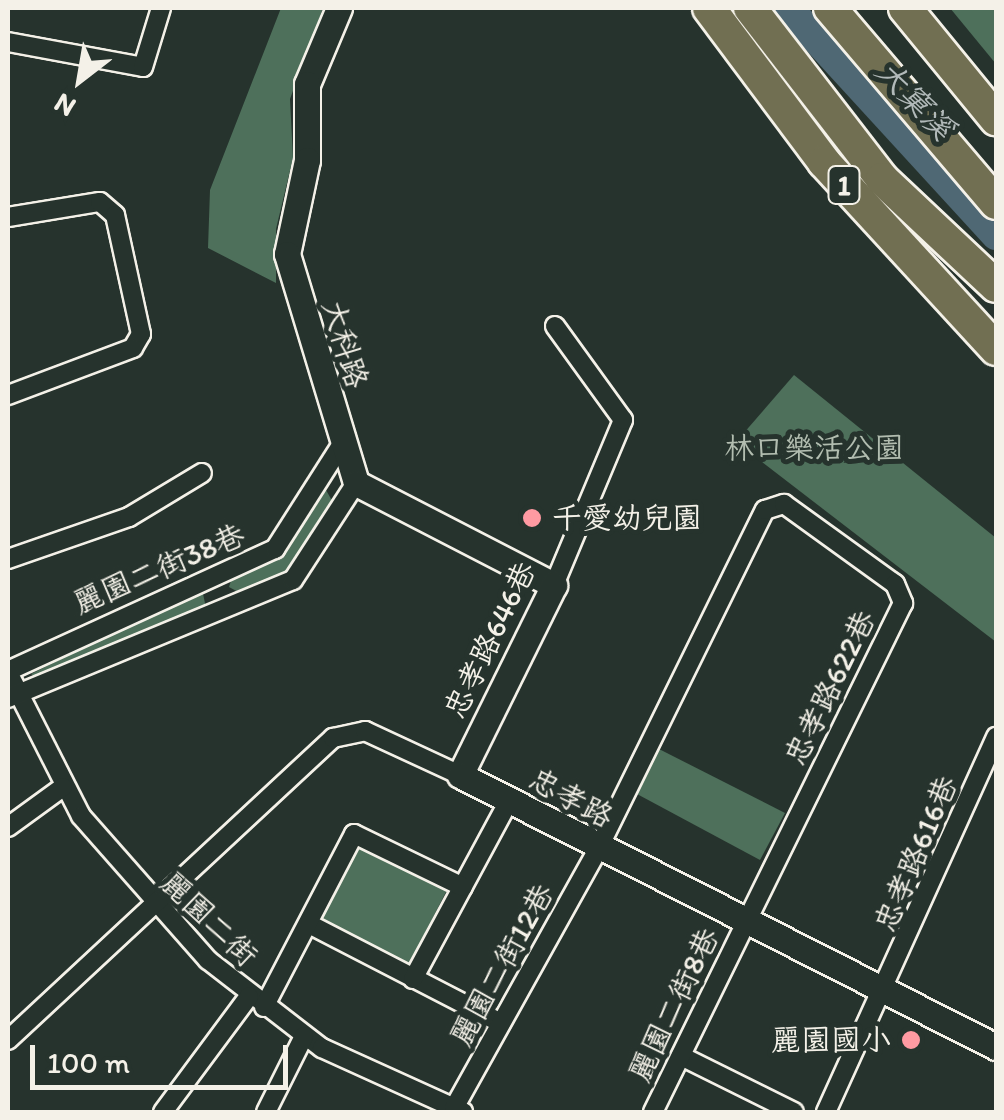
<!DOCTYPE html>
<html>
<head>
<meta charset="utf-8">
<style>
  body { margin:0 }
  #map { position:relative; width:1004px; height:1120px; overflow:hidden; background:#26332d; font-family:Itim,"LXGW WenKai TC",sans-serif }
  div>[style] { position:absolute }
  .green>* { inset:0; background:#4e705b }
  .river>* { height:30px; margin:-15px; padding:0 15px; transform-origin:15px; border-radius:15px; background:#4f6874 }
  .roads { filter:drop-shadow(2px 0 #f4f1e8) drop-shadow(-2px 0 #f4f1e8) drop-shadow(0 2px #f4f1e8) drop-shadow(0 -2px #f4f1e8) }
  .street>* { height:18px; margin:-9px; padding:0 9px; transform-origin:9px; border-radius:9px; background:#26332d }
  .secondary>* { height:25px; margin:-12.5px; padding:0 12.5px; transform-origin:12.5px; border-radius:12.5px; background:#26332d }
  .highway>* { height:32px; margin:-16px; padding:0 16px; transform-origin:16px; border-radius:16px; background:#716f52 }
  .dots>* { width:28px; height:28px; translate:-50% -50%; box-sizing:border-box; border:5px solid #26332d; border-radius:50% }
  span { translate:-50% -50%; white-space:nowrap; text-align:center; line-height:1.15; -webkit-text-stroke:10px #26332d; paint-order:stroke }
  .shield-label span { padding:2px 8px; background:#26332d; border:2px solid; border-radius:8px; -webkit-text-stroke-width:0 }
  .shield-label { font-size:28px; color:#f4f1e8; font-weight:700 }
  .street-label { font-size:30px; color:#f4f1e8 }
  .park-label { font-size:30px; color:#b2bdb0 }
  .poi-label { font-size:30px; color:#f4f1e8 }
  .left { translate:0 -50%; text-align:left }
  .right { translate:-100% -50%; text-align:right }
  .water-label { font-size:32px; color:#b2baba; font-style:italic }
  .frame { position:absolute; inset:0; border:10px solid #f4f1e8; pointer-events:none }
  .north { position:absolute; left:30px; top:30px; width:100px; height:100px; -webkit-text-stroke:8px #26332d; paint-order:stroke; rotate:211deg; font-size:28px; font-weight:700; line-height:40px; text-align:center; color:#f4f1e8 }
  .north::after { content:''; display:block; margin:auto; width:35px; height:45px; background:#f4f1e8; clip-path:polygon(50% 0,100% 100%,50% 72%,0 100%) }
  .scale { position:absolute; left:30px; top:1045px; width:258px; height:45px; box-sizing:border-box; border:5px solid #f4f1e8; border-top:0; padding-left:12px; font-size:30px; line-height:35px; white-space:nowrap; color:#f4f1e8; -webkit-text-stroke:8px #26332d; paint-order:stroke }
</style>
</head>
<body>
<div id="map">
  <div class="green">
    <div style="clip-path:polygon(281px 8px,323px 8px,290px 99px,293px 158px,276px 229px,276px 283px,208px 248px,210px 190px)"></div>
    <div style="clip-path:polygon(950px 8px,996px 8px,996px 64px)"></div>
    <div style="clip-path:polygon(794px 375px,996px 538px,996px 642px,736px 442px)"></div>
    <div style="clip-path:polygon(326px 490px,335px 506px,291px 571px,240px 593px,229px 587px,233px 574px,281px 554px)"></div>
    <div style="clip-path:polygon(202px 589px,206px 608px,38px 679px,31px 674px)"></div>
    <div style="clip-path:polygon(659px 749px,785px 813px,760px 860px,637px 794px)"></div>
    <div style="clip-path:polygon(360px 843px,448px 888px,408px 966px,321px 920px)"></div>
  </div>
  <div class="river">
    <div style="left:788px;top:8px;width:308px;rotate:47.5deg"></div>
  </div>
  <div class="roads">
    <div class="street">
      <div style="left:8px;top:42px;width:137px;rotate:10.5deg"></div>
      <div style="left:143px;top:67px;width:62px;rotate:-73deg"></div>
      <div style="left:8px;top:217px;width:93px;rotate:-9.3deg"></div>
      <div style="left:100px;top:202px;width:20px;rotate:41deg"></div>
      <div style="left:115px;top:215px;width:122px;rotate:77.7deg"></div>
      <div style="left:141px;top:334px;width:16px;rotate:120deg"></div>
      <div style="left:133px;top:348px;width:134px;rotate:159.4deg"></div>
      <div style="left:8px;top:559px;width:128px;rotate:-19.1deg"></div>
      <div style="left:129px;top:517px;width:85px;rotate:-31.1deg"></div>
      <div style="left:554px;top:585px;width:179px;rotate:-67.3deg"></div>
      <div style="left:623px;top:420px;width:116px;rotate:-125.9deg"></div>
      <div style="left:8px;top:671px;width:294px;rotate:-24.6deg"></div>
      <div style="left:275px;top:549px;width:125px;rotate:-57.5deg"></div>
      <div style="left:8px;top:672px;width:161px;rotate:63.1deg"></div>
      <div style="left:81px;top:816px;width:192px;rotate:48.6deg"></div>
      <div style="left:208px;top:960px;width:144px;rotate:37.7deg"></div>
      <div style="left:322px;top:1048px;width:155px;rotate:24.4deg"></div>
      <div style="left:8px;top:698px;width:308px;rotate:-22.5deg"></div>
      <div style="left:293px;top:580px;width:116px;rotate:-57deg"></div>
      <div style="left:8px;top:827px;width:68px;rotate:-36deg"></div>
      <div style="left:309px;top:924px;width:216px;rotate:27.3deg"></div>
      <div style="left:413px;top:979px;width:202px;rotate:-61.7deg"></div>
      <div style="left:264px;top:1007px;width:195px;rotate:-62.5deg"></div>
      <div style="left:354px;top:834px;width:121px;rotate:25.9deg"></div>
      <div style="left:8px;top:1040px;width:444px;rotate:-42.9deg"></div>
      <div style="left:333px;top:738px;width:33px;rotate:-12deg"></div>
      <div style="left:365px;top:731px;width:105px;rotate:24.9deg"></div>
      <div style="left:681px;top:1056px;width:126px;rotate:26.4deg"></div>
      <div style="left:454px;top:1108px;width:296px;rotate:-60.9deg"></div>
      <div style="left:598px;top:849px;width:378px;rotate:-63.8deg"></div>
      <div style="left:765px;top:510px;width:20px;rotate:-18deg"></div>
      <div style="left:784px;top:504px;width:137px;rotate:35.8deg"></div>
      <div style="left:895px;top:584px;width:21px;rotate:67deg"></div>
      <div style="left:903px;top:603px;width:567px;rotate:116.16deg"></div>
      <div style="left:163px;top:1112px;width:144px;rotate:-53.4deg"></div>
      <div style="left:266px;top:1112px;width:85px;rotate:-63.4deg"></div>
      <div style="left:826px;top:1112px;width:412px;rotate:-65.6deg"></div>
    </div>
    <div class="secondary">
      <div style="left:339px;top:8px;width:82px;rotate:112.8deg"></div>
      <div style="left:307px;top:84px;width:76px;rotate:90deg"></div>
      <div style="left:307px;top:160px;width:96px;rotate:102deg"></div>
      <div style="left:287px;top:254px;width:239px;rotate:73.2deg"></div>
      <div style="left:356px;top:483px;width:223px;rotate:27.3deg"></div>
      <div style="left:554px;top:585px;width:212px;rotate:116.3deg"></div>
      <div style="left:460px;top:775px;width:601px;rotate:26.91deg"></div>
    </div>
    <div class="highway">
      <div style="left:709px;top:8px;width:192px;rotate:53.2deg"></div>
      <div style="left:824px;top:162px;width:254px;rotate:47.4deg"></div>
      <div style="left:750px;top:8px;width:216px;rotate:52.3deg"></div>
      <div style="left:882px;top:179px;width:156px;rotate:43.2deg"></div>
      <div style="left:830px;top:8px;width:256px;rotate:49.6deg"></div>
      <div style="left:905px;top:8px;width:144px;rotate:50.7deg"></div>
    </div>
  </div>
  <div class="dots">
    <div style="left:532px;top:518px;background:#ff9aa2"></div>
    <div style="left:911px;top:1040px;background:#ff9aa2"></div>
  </div>
  <div class="shield-label">
    <span style="left:844px;top:185px">1</span>
  </div>
  <div class="street-label">
    <span style="left:345px;top:344px;rotate:73deg">大科路</span>
    <span style="left:159px;top:569px;rotate:-23deg">麗園二街38巷</span>
    <span style="left:490px;top:640px;rotate:-64deg">忠孝路646巷</span>
    <span style="left:830px;top:688px;rotate:-64deg">忠孝路622巷</span>
    <span style="left:571px;top:798px;rotate:28deg">忠孝路</span>
    <span style="left:916px;top:854px;rotate:-67deg">忠孝路616巷</span>
    <span style="left:209px;top:919px;rotate:44deg">麗園二街</span>
    <span style="left:502px;top:965px;rotate:-61deg">麗園二街12巷</span>
    <span style="left:674px;top:1005px;rotate:-64deg">麗園二街8巷</span>
  </div>
  <div class="park-label">
    <span style="left:814px;top:448px">林口樂活公園</span>
  </div>
  <div class="poi-label">
    <span class="left" style="left:552px;top:518px">千愛幼兒園</span>
    <span class="right" style="left:891px;top:1040px">麗園國小</span>
  </div>
  <div class="water-label">
    <span style="left:915px;top:100px;rotate:46deg">大窠溪</span>
  </div>
  <div class="frame"></div>
  <div class="north">N</div>
  <div class="scale">100 m</div>
</div>
</body>
</html>
